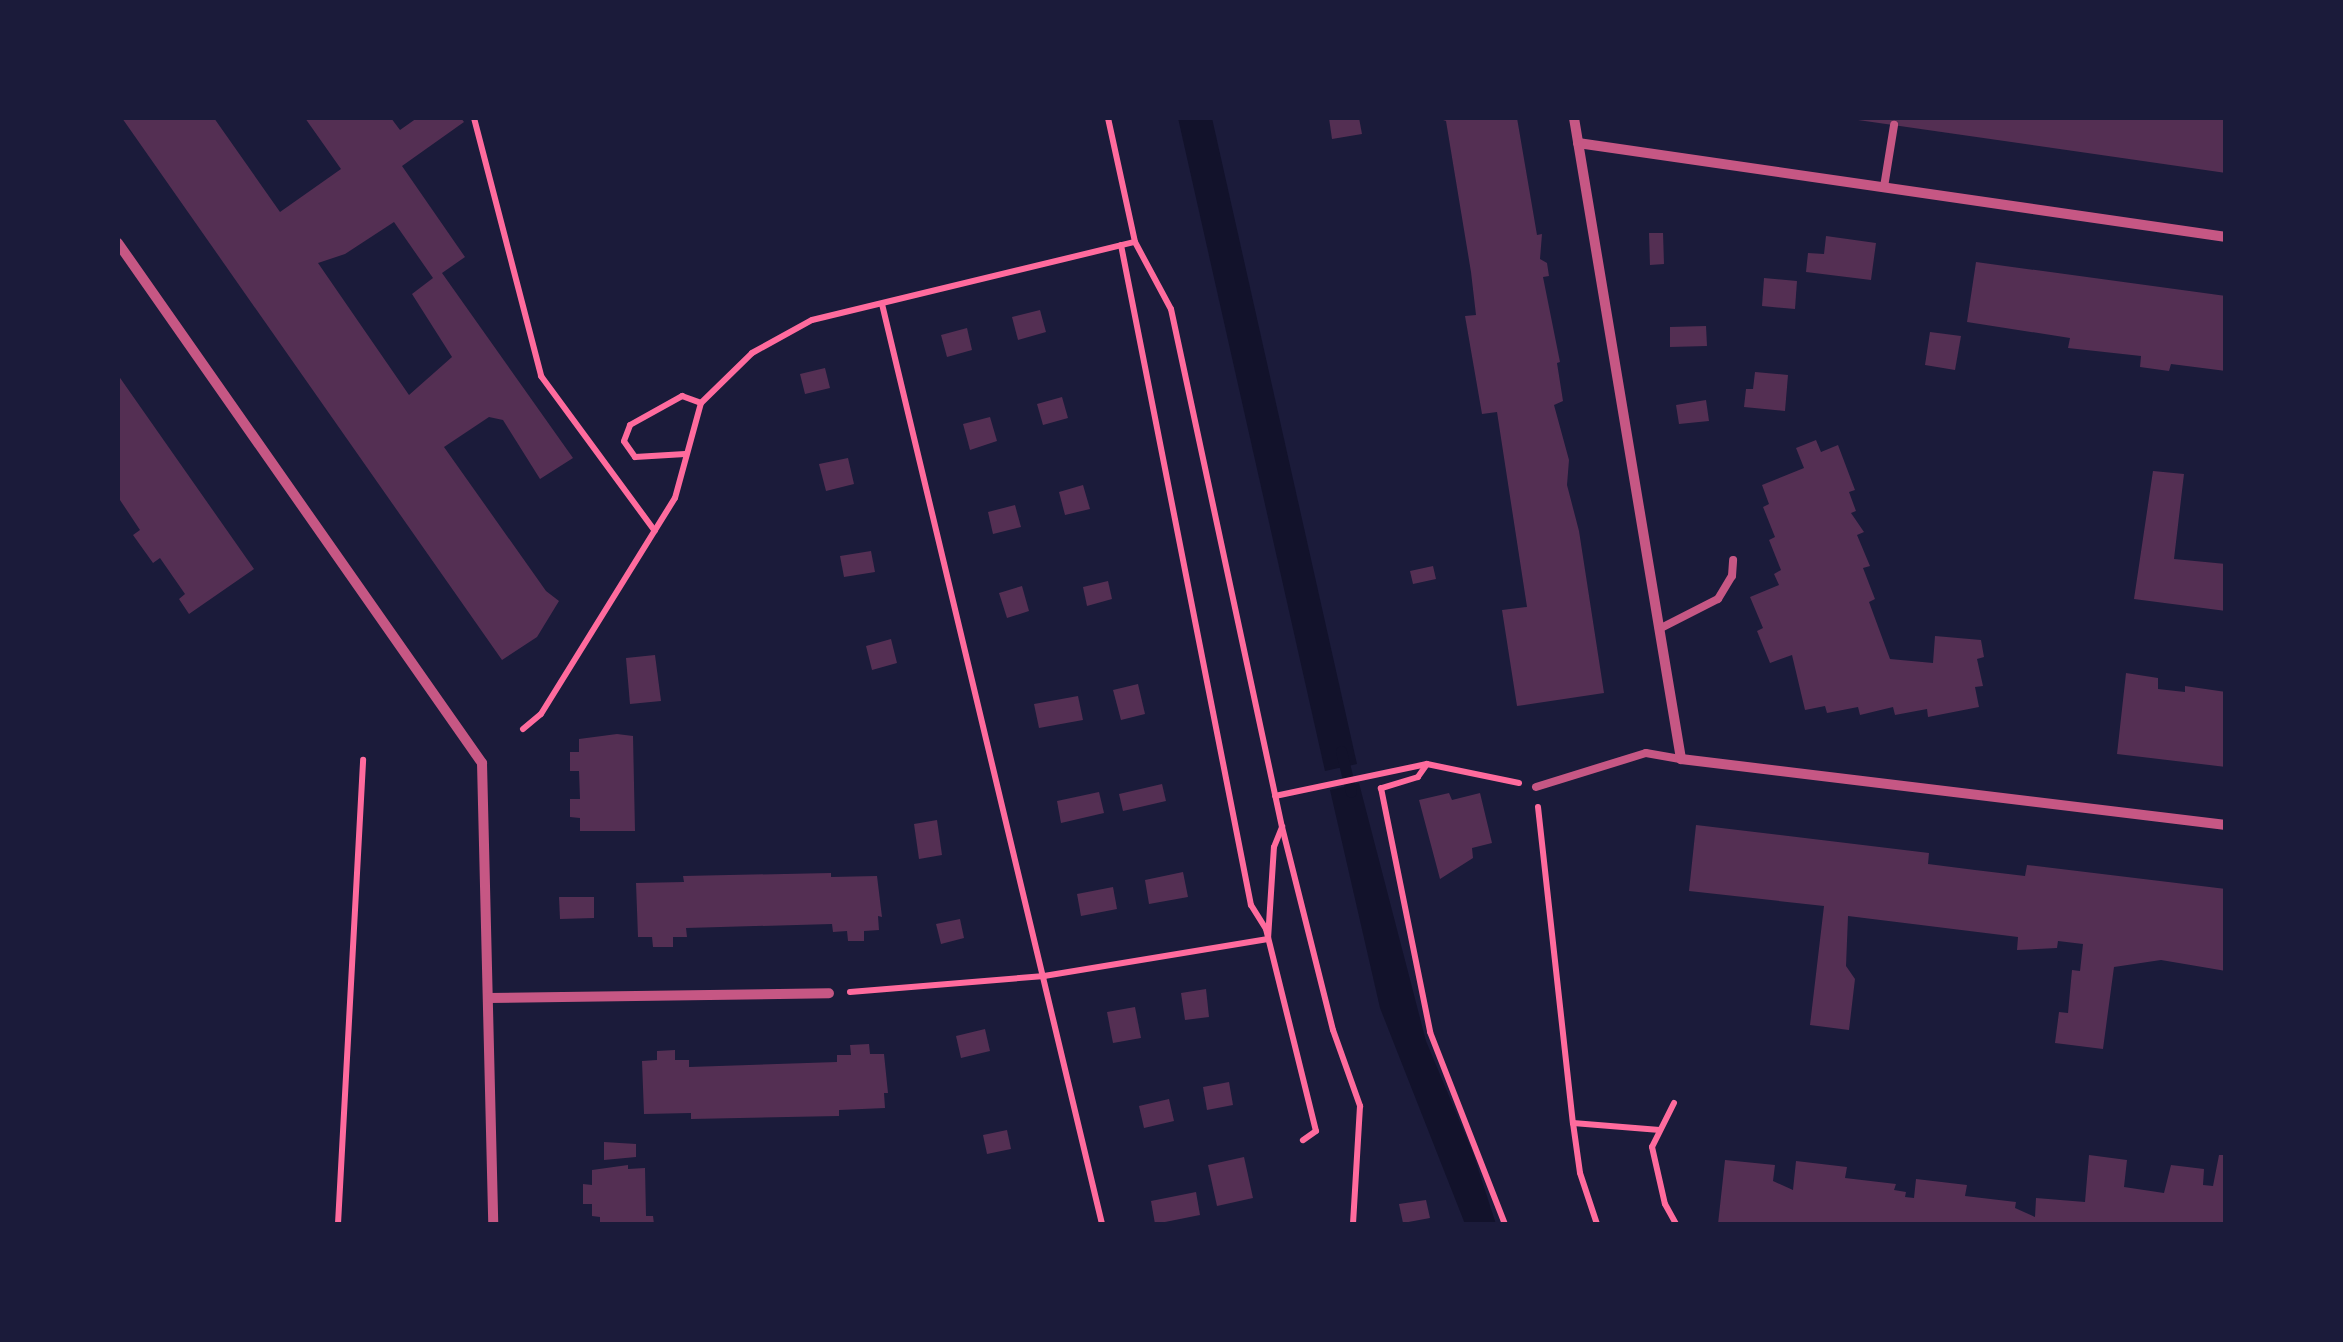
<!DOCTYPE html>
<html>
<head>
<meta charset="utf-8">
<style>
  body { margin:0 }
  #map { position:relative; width:2343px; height:1342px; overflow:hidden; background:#1b1b3a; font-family:"IBM Plex Sans",sans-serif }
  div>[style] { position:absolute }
  .water>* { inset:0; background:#12122b }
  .stream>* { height:11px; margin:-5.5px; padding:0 5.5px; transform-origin:5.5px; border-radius:5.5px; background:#12122b }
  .building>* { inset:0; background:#542f53 }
  .path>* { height:6px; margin:-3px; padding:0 3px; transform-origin:3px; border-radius:3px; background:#ff6b9d }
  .service>* { height:8px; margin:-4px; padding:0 4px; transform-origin:4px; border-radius:4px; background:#c65784 }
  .minor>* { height:10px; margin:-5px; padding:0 5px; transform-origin:5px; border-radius:5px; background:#c65784 }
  span { translate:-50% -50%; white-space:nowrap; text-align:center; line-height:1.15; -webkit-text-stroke:8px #1b1b3a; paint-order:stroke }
  .frame { position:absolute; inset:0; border:120px solid #1b1b3a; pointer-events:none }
</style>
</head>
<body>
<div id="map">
  <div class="water">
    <div style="clip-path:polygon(1178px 118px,1212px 118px,1357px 764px,1325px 771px)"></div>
    <div style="clip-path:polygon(1359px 783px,1426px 1041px,1473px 1153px,1496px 1224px,1465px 1224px,1380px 1008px,1330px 790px)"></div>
  </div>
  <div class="stream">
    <div style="left:1341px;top:751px;width:42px;rotate:76.3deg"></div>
  </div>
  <div class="building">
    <div style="clip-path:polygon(evenodd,122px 118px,214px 118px,280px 212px,341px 169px,305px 118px,391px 118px,400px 130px,417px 118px,461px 118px,464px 122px,402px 166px,465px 257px,442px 273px,573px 458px,540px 479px,503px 420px,489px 417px,444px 447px,546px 591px,559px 601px,537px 637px,502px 660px,122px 118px,394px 222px,433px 278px,412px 294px,452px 357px,409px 395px,318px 263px,345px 254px,394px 222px)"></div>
    <div style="clip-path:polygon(1329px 118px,1359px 118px,1362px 134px,1332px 139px)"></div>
    <div style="clip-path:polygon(1437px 118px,1517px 118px,1537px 235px,1542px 234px,1540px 259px,1547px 263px,1549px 276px,1543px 277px,1560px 362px,1557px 363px,1563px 401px,1554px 405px,1569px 460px,1567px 485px,1579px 531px,1604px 693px,1517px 706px,1502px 610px,1527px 607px,1497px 412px,1482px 414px,1465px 316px,1476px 315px,1471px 272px,1446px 121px)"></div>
    <div style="clip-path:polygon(1859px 118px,2226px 118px,2226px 173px,1858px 120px)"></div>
    <div style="clip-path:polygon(1649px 233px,1663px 233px,1664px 264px,1650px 265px)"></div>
    <div style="clip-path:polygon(1826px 236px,1876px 243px,1871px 280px,1806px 272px,1808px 253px,1824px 254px)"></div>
    <div style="clip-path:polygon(1976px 262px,2226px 296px,2226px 371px,2171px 364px,2169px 371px,2140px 367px,2141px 356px,2068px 348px,2070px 338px,1967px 322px)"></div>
    <div style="clip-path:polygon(1764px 278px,1797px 281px,1795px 309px,1762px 306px)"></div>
    <div style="clip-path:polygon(1040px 310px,1046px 332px,1018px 340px,1012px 317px)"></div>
    <div style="clip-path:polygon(1706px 326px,1707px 346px,1670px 347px,1670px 327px)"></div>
    <div style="clip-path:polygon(967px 328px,972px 350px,947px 357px,941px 335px)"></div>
    <div style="clip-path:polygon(1930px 332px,1961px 336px,1955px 370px,1925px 365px)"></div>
    <div style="clip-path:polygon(825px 368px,830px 388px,805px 394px,800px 374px)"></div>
    <div style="clip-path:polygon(1755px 372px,1788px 375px,1785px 411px,1744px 407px,1746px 389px,1753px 389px)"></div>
    <div style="clip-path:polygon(118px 375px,254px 569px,189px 614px,179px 599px,185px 594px,160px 558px,153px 563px,133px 535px,140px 530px,118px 497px)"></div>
    <div style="clip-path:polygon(1062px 397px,1068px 418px,1043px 425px,1037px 404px)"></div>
    <div style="clip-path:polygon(1706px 400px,1709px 421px,1679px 424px,1676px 405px)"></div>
    <div style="clip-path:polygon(990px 417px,997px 441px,970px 450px,963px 424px)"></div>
    <div style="clip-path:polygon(1816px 440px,1821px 452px,1838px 445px,1855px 490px,1849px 492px,1856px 511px,1851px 513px,1864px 532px,1857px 535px,1870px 566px,1863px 568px,1875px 599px,1869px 602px,1890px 659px,1933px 663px,1935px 636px,1981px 640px,1984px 657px,1977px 659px,1983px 686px,1975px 687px,1979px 707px,1928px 717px,1927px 709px,1895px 715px,1893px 707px,1860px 715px,1858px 707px,1827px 713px,1825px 706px,1805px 710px,1792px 655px,1770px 663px,1757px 631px,1763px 628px,1750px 597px,1779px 585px,1774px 574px,1781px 570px,1769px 540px,1775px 537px,1763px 507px,1769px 504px,1762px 485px,1804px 468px,1796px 448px)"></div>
    <div style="clip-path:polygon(848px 458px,854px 484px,826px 491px,819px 464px)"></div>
    <div style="clip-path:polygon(2153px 471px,2184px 474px,2174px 559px,2226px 564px,2226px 611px,2134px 599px)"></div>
    <div style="clip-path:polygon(1083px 485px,1090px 509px,1065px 515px,1059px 492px)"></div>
    <div style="clip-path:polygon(1015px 505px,1021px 527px,993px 534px,988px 512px)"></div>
    <div style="clip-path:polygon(871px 551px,875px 572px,844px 577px,840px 556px)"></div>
    <div style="clip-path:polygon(1433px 566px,1436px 579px,1413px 584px,1410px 571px)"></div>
    <div style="clip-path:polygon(1108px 581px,1112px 599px,1087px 606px,1083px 587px)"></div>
    <div style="clip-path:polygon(1022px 586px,1029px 611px,1007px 618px,999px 593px)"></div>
    <div style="clip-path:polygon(891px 639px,897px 663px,872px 670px,866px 646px)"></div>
    <div style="clip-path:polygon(655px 655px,661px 701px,630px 704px,626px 658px)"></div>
    <div style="clip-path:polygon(2126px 673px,2158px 678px,2158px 689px,2185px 692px,2185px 686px,2226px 692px,2226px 767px,2117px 754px)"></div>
    <div style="clip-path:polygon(1138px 684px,1145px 714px,1121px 720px,1113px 690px)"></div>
    <div style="clip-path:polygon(1078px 696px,1083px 720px,1039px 728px,1034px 704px)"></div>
    <div style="clip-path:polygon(617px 734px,633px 736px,635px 831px,580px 831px,580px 818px,570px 817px,570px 799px,580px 799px,579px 771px,570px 771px,570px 752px,579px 752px,579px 739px)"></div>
    <div style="clip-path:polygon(1162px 784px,1166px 801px,1123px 811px,1119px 794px)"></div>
    <div style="clip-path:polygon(1099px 792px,1104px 813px,1061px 823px,1057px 801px)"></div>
    <div style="clip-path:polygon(1449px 793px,1452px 800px,1480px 793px,1492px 843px,1472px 848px,1473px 858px,1440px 879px,1419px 800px)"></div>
    <div style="clip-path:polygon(937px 820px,942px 855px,919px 859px,914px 824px)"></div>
    <div style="clip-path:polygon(1696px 825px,1929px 853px,1928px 864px,1975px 870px,2025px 876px,2027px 865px,2226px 889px,2226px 971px,2161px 960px,2114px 967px,2103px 1049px,2055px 1043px,2059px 1012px,2068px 1013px,2072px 970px,2080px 971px,2083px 944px,2058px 941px,2057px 948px,2017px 950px,2018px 937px,1848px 916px,1846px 966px,1855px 979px,1849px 1030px,1810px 1025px,1824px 906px,1689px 891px)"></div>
    <div style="clip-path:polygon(1183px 872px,1188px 897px,1149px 904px,1145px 880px)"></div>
    <div style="clip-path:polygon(831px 873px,831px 877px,877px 876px,882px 917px,878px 916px,879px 930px,864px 931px,864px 941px,848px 941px,847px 931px,833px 932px,832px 924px,686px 928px,687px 937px,673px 937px,673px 947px,653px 947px,652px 937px,638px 937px,636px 883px,684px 882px,683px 876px)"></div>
    <div style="clip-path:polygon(1113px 887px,1117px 909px,1081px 916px,1077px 894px)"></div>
    <div style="clip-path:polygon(559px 897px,594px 897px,594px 918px,560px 919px)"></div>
    <div style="clip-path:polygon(960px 919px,964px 938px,941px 944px,936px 924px)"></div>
    <div style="clip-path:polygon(1206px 989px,1209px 1017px,1185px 1020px,1181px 993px)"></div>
    <div style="clip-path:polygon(1135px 1007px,1141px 1038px,1113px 1043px,1107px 1012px)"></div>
    <div style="clip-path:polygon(985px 1029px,990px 1051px,961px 1058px,956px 1036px)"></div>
    <div style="clip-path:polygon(869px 1044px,870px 1054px,884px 1054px,888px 1093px,884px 1093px,885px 1108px,839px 1110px,839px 1116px,691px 1119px,691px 1113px,644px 1114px,642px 1061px,657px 1060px,657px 1051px,675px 1050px,675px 1060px,689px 1060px,689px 1067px,837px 1062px,837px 1055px,851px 1055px,850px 1045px)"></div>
    <div style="clip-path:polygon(1229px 1082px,1233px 1105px,1207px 1110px,1203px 1087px)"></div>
    <div style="clip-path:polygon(1169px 1099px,1174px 1121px,1144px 1128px,1139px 1106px)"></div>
    <div style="clip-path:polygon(1007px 1130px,1011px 1149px,987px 1154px,983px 1135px)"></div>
    <div style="clip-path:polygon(604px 1142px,636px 1144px,636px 1157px,604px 1160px)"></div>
    <div style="clip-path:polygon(2089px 1155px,2127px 1160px,2124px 1187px,2164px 1193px,2171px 1165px,2204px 1169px,2203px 1185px,2213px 1186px,2219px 1155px,2226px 1155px,2226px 1224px,1718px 1224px,1725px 1160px,1775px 1165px,1773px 1181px,1793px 1190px,1796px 1161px,1847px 1167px,1845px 1178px,1896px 1184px,1894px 1190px,1906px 1192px,1905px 1197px,1914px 1198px,1916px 1179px,1967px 1185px,1965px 1196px,2016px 1202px,2015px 1208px,2035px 1217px,2036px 1198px,2085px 1202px)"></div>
    <div style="clip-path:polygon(1244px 1157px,1253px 1198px,1217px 1206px,1208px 1165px)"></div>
    <div style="clip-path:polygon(628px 1165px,628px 1169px,645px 1168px,646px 1216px,653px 1216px,654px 1224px,600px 1224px,600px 1217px,592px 1216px,592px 1204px,583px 1204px,583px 1184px,592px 1185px,592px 1170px)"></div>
    <div style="clip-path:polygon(1196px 1192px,1200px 1215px,1155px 1224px,1151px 1201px)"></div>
    <div style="clip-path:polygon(1426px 1200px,1430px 1218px,1403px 1223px,1399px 1204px)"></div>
  </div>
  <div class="path">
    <div style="left:474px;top:118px;width:267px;rotate:75.4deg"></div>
    <div style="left:541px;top:376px;width:192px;rotate:53.7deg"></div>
    <div style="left:1108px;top:118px;width:127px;rotate:77.7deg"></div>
    <div style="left:1135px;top:242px;width:76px;rotate:61.8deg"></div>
    <div style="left:1171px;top:309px;width:530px;rotate:77.91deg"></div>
    <div style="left:1282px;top:827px;width:209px;rotate:75.9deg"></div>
    <div style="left:1333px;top:1030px;width:81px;rotate:70.4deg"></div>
    <div style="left:1360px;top:1106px;width:118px;rotate:93.4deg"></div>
    <div style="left:1121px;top:245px;width:673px;rotate:78.86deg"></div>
    <div style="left:1251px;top:905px;width:28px;rotate:58deg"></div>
    <div style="left:1266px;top:929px;width:208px;rotate:76.1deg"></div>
    <div style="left:1316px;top:1131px;width:16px;rotate:145deg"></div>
    <div style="left:882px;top:304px;width:946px;rotate:76.55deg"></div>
    <div style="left:685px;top:454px;width:50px;rotate:176.6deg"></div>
    <div style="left:635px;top:457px;width:19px;rotate:-125deg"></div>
    <div style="left:624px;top:441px;width:17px;rotate:-69deg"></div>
    <div style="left:630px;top:425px;width:60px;rotate:-29.1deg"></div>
    <div style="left:682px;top:396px;width:20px;rotate:20deg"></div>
    <div style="left:523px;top:729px;width:23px;rotate:-40deg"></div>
    <div style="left:541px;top:714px;width:254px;rotate:-58.2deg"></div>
    <div style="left:675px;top:498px;width:98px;rotate:-74.7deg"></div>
    <div style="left:701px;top:403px;width:71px;rotate:-44.4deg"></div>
    <div style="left:752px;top:353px;width:68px;rotate:-28.8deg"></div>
    <div style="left:812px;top:320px;width:332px;rotate:-13.6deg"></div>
    <div style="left:1427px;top:764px;width:16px;rotate:125deg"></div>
    <div style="left:1418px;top:777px;width:39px;rotate:163deg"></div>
    <div style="left:1381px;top:788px;width:249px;rotate:78.6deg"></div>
    <div style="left:1430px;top:1032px;width:206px;rotate:68.7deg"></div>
    <div style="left:1275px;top:796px;width:155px;rotate:-11.9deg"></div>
    <div style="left:1427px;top:764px;width:94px;rotate:11.7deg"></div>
    <div style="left:1538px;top:807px;width:318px;rotate:83.7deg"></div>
    <div style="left:1573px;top:1123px;width:50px;rotate:82deg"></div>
    <div style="left:1580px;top:1173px;width:54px;rotate:71.6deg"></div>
    <div style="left:850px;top:992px;width:195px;rotate:-4.7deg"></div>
    <div style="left:1044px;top:976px;width:227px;rotate:-9.4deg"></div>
    <div style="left:1268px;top:939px;width:92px;rotate:-86.3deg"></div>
    <div style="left:1274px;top:847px;width:22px;rotate:-68deg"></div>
    <div style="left:1674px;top:1103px;width:49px;rotate:116.6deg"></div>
    <div style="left:1652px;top:1147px;width:58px;rotate:77.2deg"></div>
    <div style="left:1665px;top:1204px;width:23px;rotate:61deg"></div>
    <div style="left:1573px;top:1123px;width:87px;rotate:4.6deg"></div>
    <div style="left:338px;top:1224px;width:465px;rotate:-86.9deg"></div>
  </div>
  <div class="service">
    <div style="left:1884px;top:187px;width:63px;rotate:-80.8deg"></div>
    <div style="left:1659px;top:629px;width:66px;rotate:-27deg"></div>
    <div style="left:1718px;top:599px;width:27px;rotate:-59deg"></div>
    <div style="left:1732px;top:576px;width:16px;rotate:-86deg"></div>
    <div style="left:1536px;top:787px;width:115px;rotate:-17.2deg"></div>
    <div style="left:1646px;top:753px;width:36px;rotate:10deg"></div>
  </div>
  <div class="minor">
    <div style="left:1574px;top:118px;width:650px;rotate:80.52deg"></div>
    <div style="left:1681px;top:759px;width:549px;rotate:6.9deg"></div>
    <div style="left:1578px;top:143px;width:655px;rotate:8.25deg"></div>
    <div style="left:118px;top:243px;width:635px;rotate:55.01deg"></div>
    <div style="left:482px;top:763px;width:461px;rotate:88.6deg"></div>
    <div style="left:488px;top:998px;width:341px;rotate:-0.8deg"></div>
  </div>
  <div class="frame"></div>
</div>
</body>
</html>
